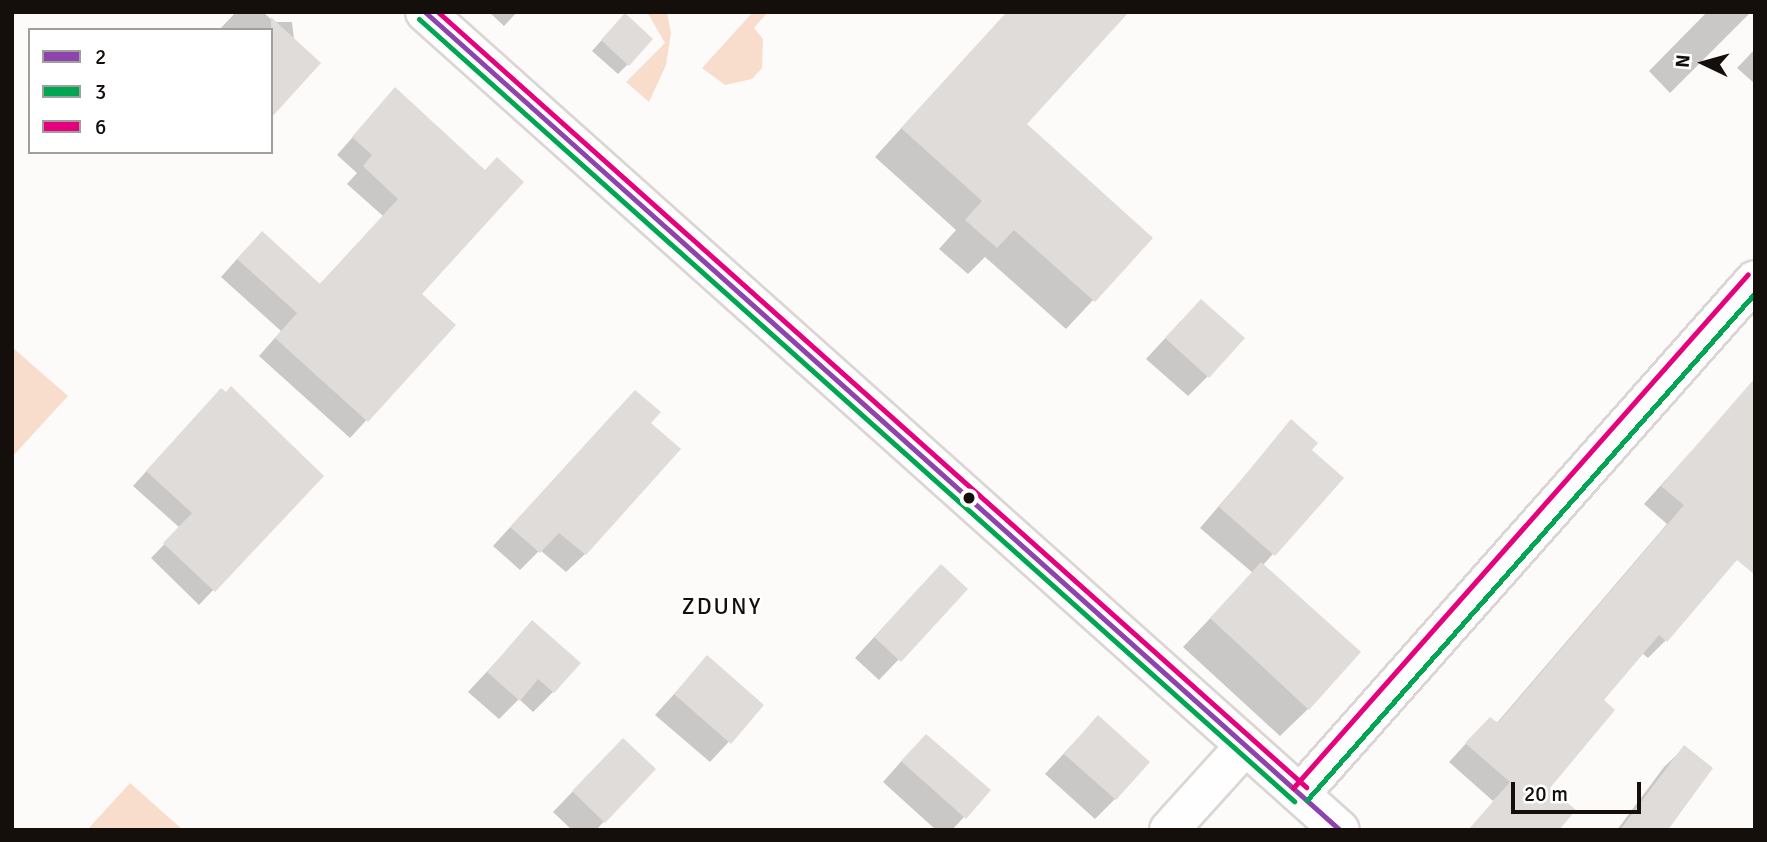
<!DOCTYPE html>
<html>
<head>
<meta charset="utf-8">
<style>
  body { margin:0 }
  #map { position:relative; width:1767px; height:842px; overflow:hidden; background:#fdfbf9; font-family:Signika,sans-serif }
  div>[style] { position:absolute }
  .green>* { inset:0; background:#f9ddcc }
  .shadow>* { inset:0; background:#0003 }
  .building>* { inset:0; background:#e0dcd9 }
  .roads { filter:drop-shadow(2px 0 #dbd6d3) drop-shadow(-2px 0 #dbd6d3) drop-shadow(0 2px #dbd6d3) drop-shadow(0 -2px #dbd6d3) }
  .minor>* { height:38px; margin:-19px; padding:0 19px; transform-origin:19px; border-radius:19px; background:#fffefe }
  .bus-1>* { height:5px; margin:-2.5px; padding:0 2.5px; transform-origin:2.5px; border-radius:2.5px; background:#8e44ad }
  .bus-2>* { height:5px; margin:-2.5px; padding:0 2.5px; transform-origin:2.5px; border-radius:2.5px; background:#00a651 }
  .bus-3>* { height:5px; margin:-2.5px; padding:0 2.5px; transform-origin:2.5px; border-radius:2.5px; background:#e5007d }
  .dots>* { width:19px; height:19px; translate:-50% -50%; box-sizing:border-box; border:4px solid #fff; border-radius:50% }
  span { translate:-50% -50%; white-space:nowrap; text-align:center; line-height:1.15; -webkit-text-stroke:5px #fff; paint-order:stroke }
  .neighbourhood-label { font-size:23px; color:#150f0c; letter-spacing:2px }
  .frame { position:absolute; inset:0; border:14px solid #150f0c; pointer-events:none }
  .legend { position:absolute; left:28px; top:28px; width:245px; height:126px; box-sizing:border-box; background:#fff; border:2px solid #a19f9e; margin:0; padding:9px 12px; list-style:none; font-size:21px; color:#150f0c }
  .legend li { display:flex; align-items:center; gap:14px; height:35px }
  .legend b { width:35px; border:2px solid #a19f9e }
  .north { position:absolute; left:1669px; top:28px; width:70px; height:70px; -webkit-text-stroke:5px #fff; paint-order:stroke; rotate:275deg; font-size:19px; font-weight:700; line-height:28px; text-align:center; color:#150f0c }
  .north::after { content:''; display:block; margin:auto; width:24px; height:32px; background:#150f0c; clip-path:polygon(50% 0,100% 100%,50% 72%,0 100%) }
  .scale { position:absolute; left:1511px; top:782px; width:130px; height:32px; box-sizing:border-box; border:4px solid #150f0c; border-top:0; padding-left:9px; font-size:21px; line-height:24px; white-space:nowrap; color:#150f0c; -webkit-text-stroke:5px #fff; paint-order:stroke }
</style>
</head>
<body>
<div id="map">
  <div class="green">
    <div style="clip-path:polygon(647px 12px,667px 12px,671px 33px,666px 65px,649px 102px,626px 82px,665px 43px)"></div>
    <div style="clip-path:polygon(753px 12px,768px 12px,754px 28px,763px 39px,762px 68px,752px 79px,725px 85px,702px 68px)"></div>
    <div style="clip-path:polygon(12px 347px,68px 396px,12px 457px)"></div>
    <div style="clip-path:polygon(130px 783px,183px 830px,87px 830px)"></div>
  </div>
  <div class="shadow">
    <div style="clip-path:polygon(236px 12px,263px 12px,274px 22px,292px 22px,294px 40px,271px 30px,219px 30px)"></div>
    <div style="clip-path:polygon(489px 12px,517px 12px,504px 26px)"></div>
    <div style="clip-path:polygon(1007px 12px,1126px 12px,1025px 124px,1151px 238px,1066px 329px,985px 257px,968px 274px,939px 249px,956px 230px,875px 157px)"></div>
    <div style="clip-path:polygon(1707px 12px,1751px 12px,1670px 93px,1649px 71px)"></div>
    <div style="clip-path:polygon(615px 25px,628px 64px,618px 74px,592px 51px)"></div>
    <div style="clip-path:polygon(1755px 49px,1755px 84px,1737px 68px)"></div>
    <div style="clip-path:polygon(379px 107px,420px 294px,454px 325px,350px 438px,259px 356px,281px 331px,221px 277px,245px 250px,319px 285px,383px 216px,347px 184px,357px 173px,337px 155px)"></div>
    <div style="clip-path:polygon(1181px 321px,1208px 376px,1188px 396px,1146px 359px)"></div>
    <div style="clip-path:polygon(1751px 385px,1666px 640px,1648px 658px,1642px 653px,1601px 700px,1493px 801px,1449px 762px,1472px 737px,1496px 724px,1667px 524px,1644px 504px)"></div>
    <div style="clip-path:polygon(207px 404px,321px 476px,199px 605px,151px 558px,180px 528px,133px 486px)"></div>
    <div style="clip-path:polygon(617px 410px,649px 423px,585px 554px,566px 572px,540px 550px,520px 570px,493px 546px)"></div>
    <div style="clip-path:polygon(1291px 422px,1273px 554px,1263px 565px,1308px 709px,1280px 736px,1183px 647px,1253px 573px,1200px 528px)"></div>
    <div style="clip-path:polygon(921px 586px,966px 589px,879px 680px,855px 658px)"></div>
    <div style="clip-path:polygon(532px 623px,553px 692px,533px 712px,519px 699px,499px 719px,468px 692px)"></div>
    <div style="clip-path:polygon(707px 658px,762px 706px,710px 762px,655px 715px)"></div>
    <div style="clip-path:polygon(1078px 738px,1115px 799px,1095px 819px,1045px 774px)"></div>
    <div style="clip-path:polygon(1684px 748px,1666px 830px,1617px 830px,1664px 767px)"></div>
    <div style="clip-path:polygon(906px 756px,989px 790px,952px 830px,936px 830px,883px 782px)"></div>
    <div style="clip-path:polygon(603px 760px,654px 769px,596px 830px,572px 830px,553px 812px)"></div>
  </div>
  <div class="building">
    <div style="clip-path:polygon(1007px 12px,1129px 12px,1027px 124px,1153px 238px,1095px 302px,1014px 230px,997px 248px,965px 220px,982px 201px,901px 128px)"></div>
    <div style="clip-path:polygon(625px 13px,653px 39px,629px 66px,601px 40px)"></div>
    <div style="clip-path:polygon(271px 17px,321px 63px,271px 118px)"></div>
    <div style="clip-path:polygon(395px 87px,485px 170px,497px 157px,524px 182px,422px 294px,456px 325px,368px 422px,275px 338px,297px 313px,237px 259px,262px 231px,320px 284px,398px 199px,363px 166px,372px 155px,352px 137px)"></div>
    <div style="clip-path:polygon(1201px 299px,1245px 338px,1209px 378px,1165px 338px)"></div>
    <div style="clip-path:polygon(1755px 378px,1755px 575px,1737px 560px,1667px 642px,1659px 635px,1604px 700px,1615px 710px,1550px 788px,1576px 810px,1559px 830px,1468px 830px,1510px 782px,1465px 743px,1490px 717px,1498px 723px,1684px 505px,1661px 486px)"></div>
    <div style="clip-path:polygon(231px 386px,324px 476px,215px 592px,163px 543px,192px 513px,146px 471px,221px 388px,226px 392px)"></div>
    <div style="clip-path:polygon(635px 390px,661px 412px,651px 423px,681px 449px,586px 555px,559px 533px,540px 553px,510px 527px)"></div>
    <div style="clip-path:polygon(1291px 419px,1318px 443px,1312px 450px,1344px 478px,1275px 556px,1219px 507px)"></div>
    <div style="clip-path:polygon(1261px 562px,1361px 652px,1309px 710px,1210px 618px)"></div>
    <div style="clip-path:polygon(941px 564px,968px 589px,901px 662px,874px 637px)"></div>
    <div style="clip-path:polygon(532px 620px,581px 663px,554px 693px,538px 679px,520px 701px,487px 672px)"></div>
    <div style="clip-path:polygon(707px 655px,764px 705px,731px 744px,674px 694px)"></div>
    <div style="clip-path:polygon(1098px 715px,1150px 762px,1116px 800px,1064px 754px)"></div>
    <div style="clip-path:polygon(926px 734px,991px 790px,966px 819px,901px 761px)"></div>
    <div style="clip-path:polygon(623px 738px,656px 769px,605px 823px,572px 791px)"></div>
    <div style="clip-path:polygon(1684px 745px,1713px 768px,1668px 830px,1620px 830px)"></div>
  </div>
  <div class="roads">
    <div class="minor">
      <div style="left:425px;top:12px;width:1227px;rotate:41.8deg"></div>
      <div style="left:1300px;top:794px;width:686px;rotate:-48.48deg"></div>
      <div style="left:1169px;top:830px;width:113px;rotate:-47.9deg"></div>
    </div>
  </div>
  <div class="bus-1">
    <div style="left:425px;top:12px;width:1227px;rotate:41.8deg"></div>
  </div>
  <div class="bus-2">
    <div style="left:419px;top:19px;width:1174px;rotate:41.79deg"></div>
    <div style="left:1307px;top:800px;width:677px;rotate:-48.54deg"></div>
  </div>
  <div class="bus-3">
    <div style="left:438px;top:12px;width:1164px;rotate:41.76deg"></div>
    <div style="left:1293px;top:788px;width:686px;rotate:-48.48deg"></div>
  </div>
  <div class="dots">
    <div style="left:969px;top:498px;background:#150f0c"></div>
  </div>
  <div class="neighbourhood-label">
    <span style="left:722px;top:607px">ZDUNY</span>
  </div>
  <div class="frame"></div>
  <ul class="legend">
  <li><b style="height:9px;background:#8e44ad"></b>2</li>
  <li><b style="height:9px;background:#00a651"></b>3</li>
  <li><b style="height:9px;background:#e5007d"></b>6</li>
  </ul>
  <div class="north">N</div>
  <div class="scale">20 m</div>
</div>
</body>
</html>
